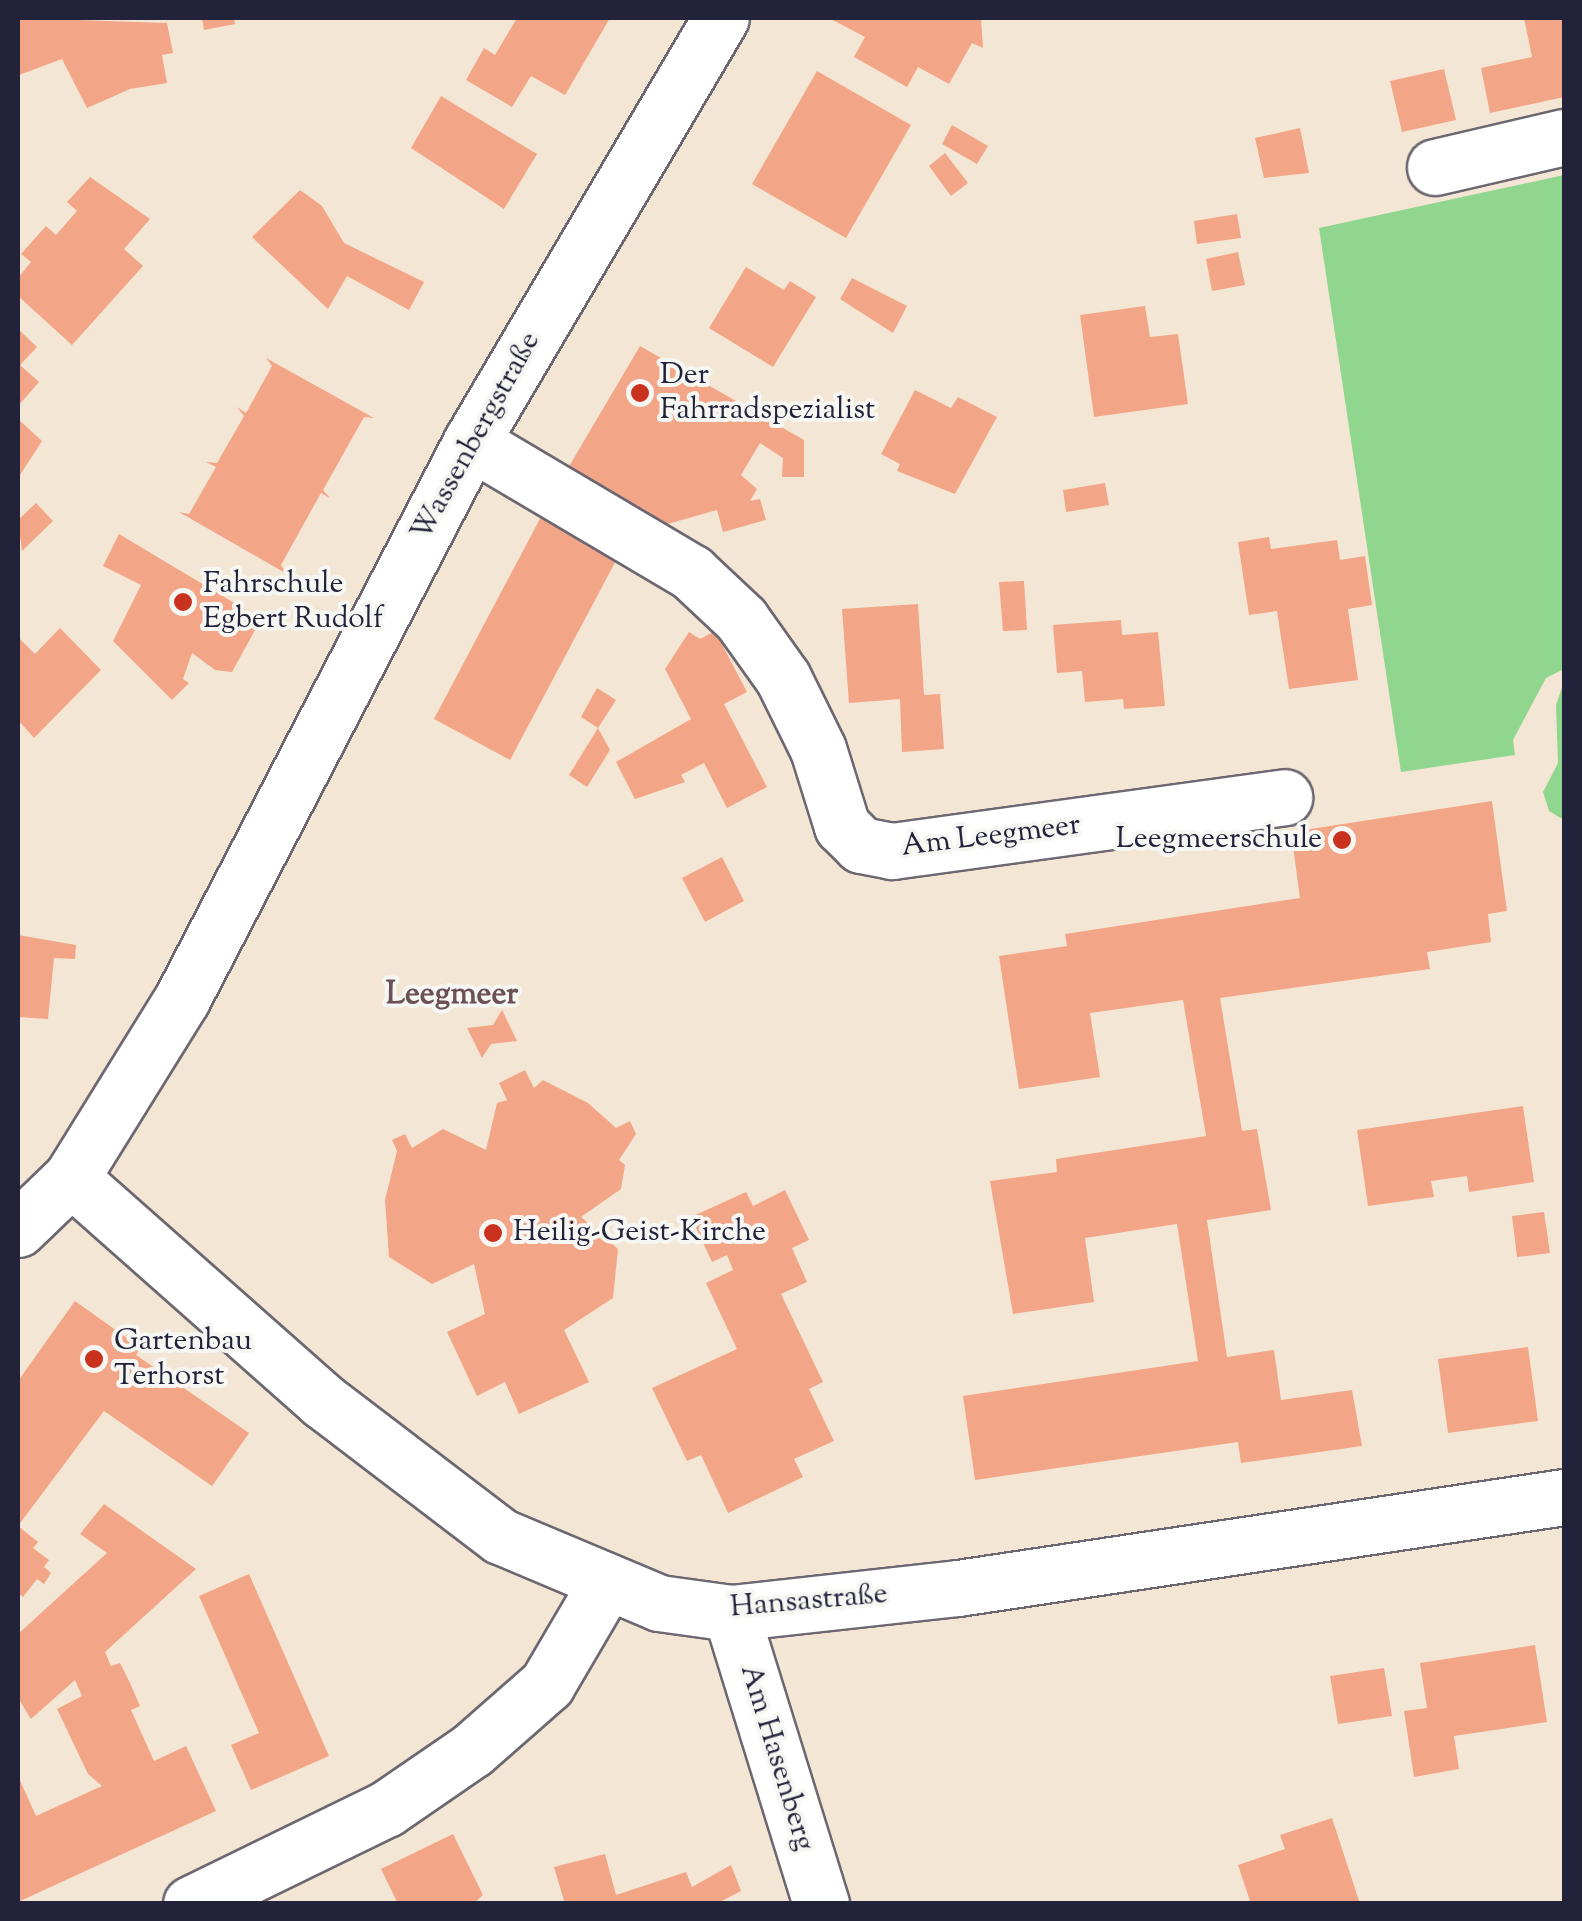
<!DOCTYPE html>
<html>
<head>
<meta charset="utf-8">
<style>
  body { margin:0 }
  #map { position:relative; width:1582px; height:1921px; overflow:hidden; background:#f4e6d4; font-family:"Sorts Mill Goudy",serif }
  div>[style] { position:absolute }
  .green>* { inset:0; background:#91d68f }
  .building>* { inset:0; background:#f2a687 }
  .roads { filter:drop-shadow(2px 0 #6c6771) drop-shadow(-2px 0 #6c6771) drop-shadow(0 2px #6c6771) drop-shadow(0 -2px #6c6771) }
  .minor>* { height:55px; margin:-27.5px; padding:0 27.5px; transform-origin:27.5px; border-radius:27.5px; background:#fff }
  .dots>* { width:28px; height:28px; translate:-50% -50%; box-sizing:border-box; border:5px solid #f6f6f2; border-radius:50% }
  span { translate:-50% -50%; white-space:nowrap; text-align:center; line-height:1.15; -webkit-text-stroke:8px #f6f6f2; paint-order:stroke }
  .poi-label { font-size:30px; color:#22223b }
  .left { translate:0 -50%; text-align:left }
  .right { translate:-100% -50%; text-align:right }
  .street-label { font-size:30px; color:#22223b }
  .neighbourhood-label { font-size:32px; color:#6b5056; font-weight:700 }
  .frame { position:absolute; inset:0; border:20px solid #22223b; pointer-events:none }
</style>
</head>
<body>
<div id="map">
  <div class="green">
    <div style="clip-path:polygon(1564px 175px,1564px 669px,1546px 678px,1513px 740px,1515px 755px,1401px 772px,1319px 228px)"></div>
    <div style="clip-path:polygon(1564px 682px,1564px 820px,1549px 811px,1543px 792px,1558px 763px,1556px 705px)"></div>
  </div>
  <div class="building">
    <div style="clip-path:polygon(18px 18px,167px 23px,173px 53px,162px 55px,167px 83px,130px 89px,87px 108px,62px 59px,19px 75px)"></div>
    <div style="clip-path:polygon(202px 18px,234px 18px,235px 24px,204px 30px)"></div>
    <div style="clip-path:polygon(517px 18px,610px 18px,565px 95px,531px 76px,512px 107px,466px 80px,484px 48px,495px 55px)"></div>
    <div style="clip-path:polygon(829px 18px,981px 18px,983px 48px,972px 43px,949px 84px,918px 67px,907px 87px,854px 57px,865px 37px)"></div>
    <div style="clip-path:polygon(1524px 18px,1564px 18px,1564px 97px,1490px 113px,1481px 68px,1532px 57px)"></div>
    <div style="clip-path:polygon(1444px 69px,1456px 120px,1402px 132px,1390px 81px)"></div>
    <div style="clip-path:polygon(817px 71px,911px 125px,846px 238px,752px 184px)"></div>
    <div style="clip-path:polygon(441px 96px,537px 154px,504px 209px,411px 148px)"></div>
    <div style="clip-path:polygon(952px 125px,988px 146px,977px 164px,942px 144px)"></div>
    <div style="clip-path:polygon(1300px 128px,1309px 173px,1264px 178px,1255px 138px)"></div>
    <div style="clip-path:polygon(945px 153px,968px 183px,951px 196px,929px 166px)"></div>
    <div style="clip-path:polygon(90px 177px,150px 219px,124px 249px,143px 266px,72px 345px,18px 296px,18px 278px,31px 262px,21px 254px,46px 226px,56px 235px,77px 211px,67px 202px)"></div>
    <div style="clip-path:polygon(300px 190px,322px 206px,344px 243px,424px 282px,409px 310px,347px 276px,328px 309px,252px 237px)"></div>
    <div style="clip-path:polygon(1237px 214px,1241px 238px,1197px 244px,1194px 221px)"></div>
    <div style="clip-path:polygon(1238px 252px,1245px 285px,1212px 291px,1206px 259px)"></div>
    <div style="clip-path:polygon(746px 267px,784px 290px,790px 281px,816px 297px,773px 367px,709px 328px)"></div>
    <div style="clip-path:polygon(852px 278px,907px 306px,893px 333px,840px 299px)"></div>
    <div style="clip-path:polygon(1145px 306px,1150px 337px,1178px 334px,1188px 404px,1094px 417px,1080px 315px)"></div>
    <div style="clip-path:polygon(18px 329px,37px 347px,20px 365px,39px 382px,18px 406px)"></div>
    <div style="clip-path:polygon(640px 346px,804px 440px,804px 477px,782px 477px,783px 458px,760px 443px,741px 475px,757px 489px,750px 501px,760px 499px,766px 520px,723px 532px,717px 510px,664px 525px,568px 468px)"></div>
    <div style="clip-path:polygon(266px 358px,374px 418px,364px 417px,323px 490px,330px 498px,321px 493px,281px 565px,287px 574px,179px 512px,189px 514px,216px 467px,206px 462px,217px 463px,244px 416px,237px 407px,246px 413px,272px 366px)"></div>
    <div style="clip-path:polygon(915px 390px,951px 408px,958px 397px,997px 417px,955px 494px,897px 471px,900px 464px,881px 454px)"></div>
    <div style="clip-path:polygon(18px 419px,42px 441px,18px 478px)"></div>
    <div style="clip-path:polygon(1105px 483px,1109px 505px,1066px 512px,1063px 490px)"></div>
    <div style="clip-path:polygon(36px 503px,53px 521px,22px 551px,18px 520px)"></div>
    <div style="clip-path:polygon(543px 513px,619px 555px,510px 760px,434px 719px)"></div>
    <div style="clip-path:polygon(119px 534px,261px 619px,232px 672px,215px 670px,192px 653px,183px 679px,189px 683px,172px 700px,113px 641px,141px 585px,103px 566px)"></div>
    <div style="clip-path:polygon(1269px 537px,1271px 549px,1337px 540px,1340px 560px,1365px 556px,1372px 605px,1348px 609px,1358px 680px,1289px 689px,1277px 611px,1249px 615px,1238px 542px)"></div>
    <div style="clip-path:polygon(1024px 581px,1027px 630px,1003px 631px,999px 582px)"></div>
    <div style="clip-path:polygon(918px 604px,924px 695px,940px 694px,944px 749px,902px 752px,900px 699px,849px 703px,842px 609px)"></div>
    <div style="clip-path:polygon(1121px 620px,1122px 635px,1158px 632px,1165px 706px,1124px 709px,1123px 699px,1085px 702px,1082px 671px,1057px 673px,1053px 625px)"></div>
    <div style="clip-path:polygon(60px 628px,101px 670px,34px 738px,18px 720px,18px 637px,35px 654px)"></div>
    <div style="clip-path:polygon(715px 631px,747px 692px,724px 704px,767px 787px,727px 808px,704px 763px,681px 775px,685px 782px,635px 799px,616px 762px,691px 719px,665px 669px,689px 632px,700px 639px)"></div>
    <div style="clip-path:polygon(597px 688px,616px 700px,598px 728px,581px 717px)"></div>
    <div style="clip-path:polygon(598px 728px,610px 750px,587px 787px,569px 775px)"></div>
    <div style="clip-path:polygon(1492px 801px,1507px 911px,1488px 914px,1491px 942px,1427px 952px,1430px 969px,1220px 998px,1242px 1131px,1257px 1129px,1271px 1210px,1207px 1220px,1227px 1357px,1274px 1350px,1281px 1400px,1352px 1390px,1362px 1446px,1241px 1463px,1238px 1442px,975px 1480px,963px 1396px,1198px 1361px,1177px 1224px,1085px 1238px,1094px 1302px,1013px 1314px,990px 1181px,1057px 1172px,1056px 1159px,1206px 1136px,1183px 1000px,1090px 1013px,1100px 1077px,1019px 1089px,999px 956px,1067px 946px,1065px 934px,1300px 898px,1291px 832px)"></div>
    <div style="clip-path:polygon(722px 857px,744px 901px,705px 922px,682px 878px)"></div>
    <div style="clip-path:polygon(18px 935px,76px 945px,75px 959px,54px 958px,48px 1019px,18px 1017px)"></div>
    <div style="clip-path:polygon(502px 1010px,517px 1041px,491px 1044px,482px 1058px,467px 1028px,493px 1025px)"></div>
    <div style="clip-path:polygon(525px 1070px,534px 1088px,543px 1080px,588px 1103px,616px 1128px,630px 1121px,636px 1134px,619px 1160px,625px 1165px,621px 1189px,581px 1217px,618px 1249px,613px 1298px,564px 1330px,589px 1382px,519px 1414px,505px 1382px,477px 1396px,447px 1332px,485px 1314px,474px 1264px,432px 1284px,389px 1257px,385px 1200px,397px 1151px,392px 1140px,405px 1134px,412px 1148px,443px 1129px,486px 1150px,497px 1103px,507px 1100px,499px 1083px)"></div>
    <div style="clip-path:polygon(1523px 1106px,1534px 1182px,1469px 1192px,1467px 1176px,1431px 1181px,1434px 1197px,1368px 1206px,1357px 1130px)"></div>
    <div style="clip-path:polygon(785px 1190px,809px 1240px,792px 1248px,807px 1282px,781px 1294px,823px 1382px,809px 1389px,834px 1441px,794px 1459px,803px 1477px,728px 1513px,701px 1455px,687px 1461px,652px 1388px,737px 1349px,706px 1283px,733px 1270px,727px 1255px,712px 1262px,691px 1217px,746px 1192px,753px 1206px)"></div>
    <div style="clip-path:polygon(1544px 1212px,1550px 1253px,1517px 1257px,1512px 1216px)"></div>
    <div style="clip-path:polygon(75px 1301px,141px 1348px,136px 1355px,249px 1433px,212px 1486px,104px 1411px,18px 1526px,18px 1381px)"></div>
    <div style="clip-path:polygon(1528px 1347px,1538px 1421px,1448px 1433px,1438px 1359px)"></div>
    <div style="clip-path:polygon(104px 1504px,196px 1569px,105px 1652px,111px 1666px,120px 1663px,130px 1683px,140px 1706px,131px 1710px,154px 1761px,186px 1746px,216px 1811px,18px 1902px,18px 1776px,36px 1816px,102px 1786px,88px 1774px,57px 1709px,82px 1696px,75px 1680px,31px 1719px,18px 1698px,18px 1634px,107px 1553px,80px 1534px)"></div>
    <div style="clip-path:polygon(18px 1526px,38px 1542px,33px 1548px,49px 1560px,44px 1567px,51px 1573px,44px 1584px,37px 1579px,23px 1597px,18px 1593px)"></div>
    <div style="clip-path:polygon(249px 1574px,329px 1756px,251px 1790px,231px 1745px,259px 1733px,199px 1596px)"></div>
    <div style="clip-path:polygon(1535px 1645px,1547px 1722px,1454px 1736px,1459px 1769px,1414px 1777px,1404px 1711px,1427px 1708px,1420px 1663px)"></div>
    <div style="clip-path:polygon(1384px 1668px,1392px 1716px,1338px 1724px,1330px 1676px)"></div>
    <div style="clip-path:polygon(1332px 1818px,1360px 1904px,1251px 1904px,1238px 1865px,1285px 1849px,1280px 1835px)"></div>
    <div style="clip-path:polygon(453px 1834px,483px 1895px,473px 1904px,398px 1904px,381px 1869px)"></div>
    <div style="clip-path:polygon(605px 1854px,616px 1895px,686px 1872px,692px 1887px,731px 1865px,741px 1891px,716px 1904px,565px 1904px,554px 1867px)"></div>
  </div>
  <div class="roads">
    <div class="minor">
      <div style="left:1435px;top:167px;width:132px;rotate:-13.1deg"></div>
      <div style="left:471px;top:442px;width:256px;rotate:30.6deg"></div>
      <div style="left:691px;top:572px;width:69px;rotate:43.2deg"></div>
      <div style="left:741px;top:619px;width:72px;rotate:54.6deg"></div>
      <div style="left:783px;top:678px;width:79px;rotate:63.8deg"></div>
      <div style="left:818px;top:749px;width:81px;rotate:72.7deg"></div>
      <div style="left:842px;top:826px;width:27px;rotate:45deg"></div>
      <div style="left:861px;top:845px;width:32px;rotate:11deg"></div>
      <div style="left:892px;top:851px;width:396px;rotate:-7.8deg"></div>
      <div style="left:71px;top:1178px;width:337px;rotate:41.5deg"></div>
      <div style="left:323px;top:1401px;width:223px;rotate:37.3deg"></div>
      <div style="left:500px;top:1536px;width:173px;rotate:22.8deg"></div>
      <div style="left:659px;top:1603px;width:73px;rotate:7.9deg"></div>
      <div style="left:731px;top:1613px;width:228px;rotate:-6.3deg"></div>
      <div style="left:958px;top:1588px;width:613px;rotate:-8.54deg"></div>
      <div style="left:18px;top:1229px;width:74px;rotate:-43.9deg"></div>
      <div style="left:71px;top:1178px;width:211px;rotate:-58.2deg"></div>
      <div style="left:182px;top:999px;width:628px;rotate:-62.58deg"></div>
      <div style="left:471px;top:442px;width:492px;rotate:-59.5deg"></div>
      <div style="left:731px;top:1613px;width:305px;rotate:72.8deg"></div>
      <div style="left:191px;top:1904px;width:217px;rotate:-26deg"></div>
      <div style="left:386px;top:1809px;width:104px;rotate:-34.5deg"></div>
      <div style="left:472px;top:1750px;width:100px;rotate:-41.3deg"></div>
      <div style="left:547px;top:1684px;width:115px;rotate:-59.6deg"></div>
    </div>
  </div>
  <div class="dots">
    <div style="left:640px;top:393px;background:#c8321e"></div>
    <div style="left:183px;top:602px;background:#c8321e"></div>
    <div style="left:1342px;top:840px;background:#c8321e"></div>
    <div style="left:493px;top:1233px;background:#c8321e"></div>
    <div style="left:94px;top:1359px;background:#c8321e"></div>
  </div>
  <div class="poi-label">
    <span class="left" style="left:660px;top:393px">Der<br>Fahrradspezialist</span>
    <span class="left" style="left:203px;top:602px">Fahrschule<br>Egbert Rudolf</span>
    <span class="right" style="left:1322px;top:840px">Leegmeerschule</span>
    <span class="left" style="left:513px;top:1233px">Heilig-Geist-Kirche</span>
    <span class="left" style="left:114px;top:1359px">Gartenbau<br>Terhorst</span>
  </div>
  <div class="street-label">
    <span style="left:477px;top:437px;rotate:-61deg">Wassenbergstraße</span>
    <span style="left:991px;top:837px;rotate:-7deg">Am Leegmeer</span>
    <span style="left:809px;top:1602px;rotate:-5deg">Hansastraße</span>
    <span style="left:776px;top:1758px;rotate:73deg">Am Hasenberg</span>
  </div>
  <div class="neighbourhood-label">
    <span style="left:452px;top:995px">Leegmeer</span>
  </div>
  <div class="frame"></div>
</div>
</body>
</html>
